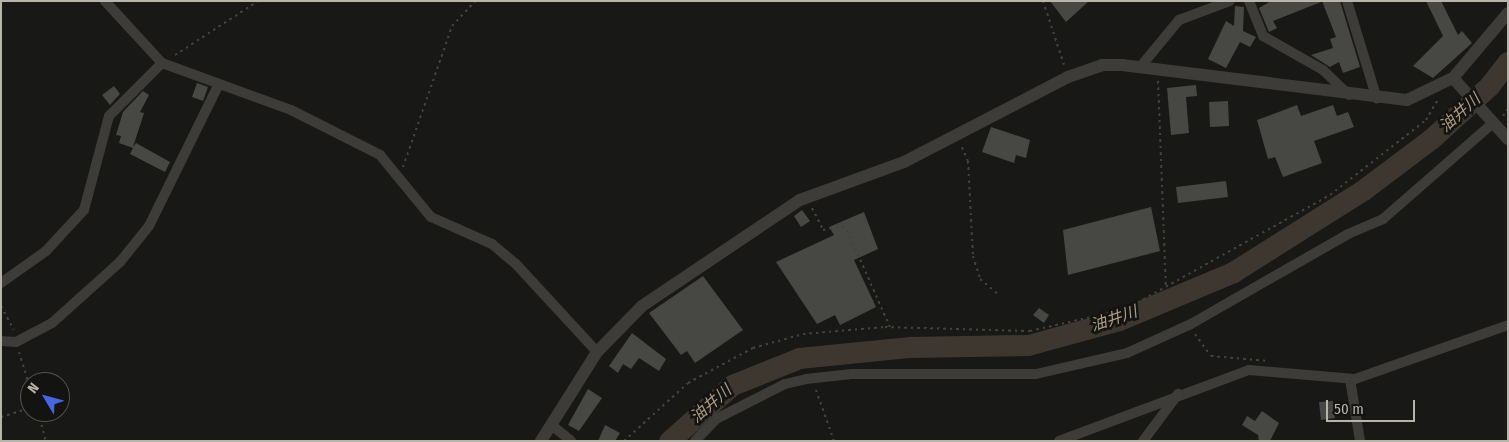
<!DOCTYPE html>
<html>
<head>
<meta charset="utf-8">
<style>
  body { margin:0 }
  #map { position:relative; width:1509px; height:442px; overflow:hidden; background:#181816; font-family:"Fira Sans Condensed","Noto Sans JP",sans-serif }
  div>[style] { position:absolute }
  .river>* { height:21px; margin:-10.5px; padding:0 10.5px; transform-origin:10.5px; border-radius:10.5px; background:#3d3730 }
  .building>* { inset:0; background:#474743 }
  .path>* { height:2px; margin-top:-1px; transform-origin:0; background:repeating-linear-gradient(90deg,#43433e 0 2.5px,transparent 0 6.5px) }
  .minor>* { height:10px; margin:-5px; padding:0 5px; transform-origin:5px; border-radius:5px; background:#3d3c38 }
  .tertiary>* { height:12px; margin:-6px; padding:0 6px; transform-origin:6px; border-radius:6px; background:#3d3c38 }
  span { translate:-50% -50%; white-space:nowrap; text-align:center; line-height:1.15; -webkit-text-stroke:5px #131311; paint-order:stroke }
  .water-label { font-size:16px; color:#ae9d84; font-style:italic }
  .frame { position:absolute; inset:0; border:2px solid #b7b4aa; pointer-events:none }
  .north { position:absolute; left:20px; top:372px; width:50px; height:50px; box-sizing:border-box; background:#131311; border:1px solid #55534e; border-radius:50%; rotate:307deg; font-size:14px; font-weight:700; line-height:20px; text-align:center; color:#b7b4aa }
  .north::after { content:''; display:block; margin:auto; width:18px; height:22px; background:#4766df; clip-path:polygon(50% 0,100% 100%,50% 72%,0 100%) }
  .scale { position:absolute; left:1326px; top:400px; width:89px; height:22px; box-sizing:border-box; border:2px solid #b7b4aa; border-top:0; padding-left:6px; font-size:15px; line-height:18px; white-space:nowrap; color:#b7b4aa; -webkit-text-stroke:4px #131311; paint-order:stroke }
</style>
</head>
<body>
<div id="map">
  <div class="river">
    <div style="left:669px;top:441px;width:84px;rotate:-41.6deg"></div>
    <div style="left:732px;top:385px;width:72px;rotate:-21.9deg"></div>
    <div style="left:799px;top:358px;width:112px;rotate:-5.7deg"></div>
    <div style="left:910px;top:347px;width:118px;rotate:-1deg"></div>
    <div style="left:1028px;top:345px;width:94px;rotate:-15.4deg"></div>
    <div style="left:1119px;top:320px;width:124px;rotate:-22.8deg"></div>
    <div style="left:1233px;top:272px;width:154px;rotate:-32.2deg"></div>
    <div style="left:1363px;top:190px;width:85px;rotate:-36.9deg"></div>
    <div style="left:1431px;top:139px;width:79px;rotate:-42.4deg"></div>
    <div style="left:1489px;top:86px;width:31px;rotate:-52deg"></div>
  </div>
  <div class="building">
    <div style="clip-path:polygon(1050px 1px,1089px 1px,1066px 22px)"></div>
    <div style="clip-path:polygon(1271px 1px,1321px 1px,1321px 2px,1273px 21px,1277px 28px,1269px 32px,1259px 8px)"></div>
    <div style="clip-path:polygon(1322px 1px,1340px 1px,1360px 67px,1343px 73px,1339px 62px,1330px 67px,1311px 55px,1333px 48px,1330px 39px,1336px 37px)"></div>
    <div style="clip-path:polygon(1426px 1px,1441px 1px,1458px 35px,1462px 31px,1472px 43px,1433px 78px,1413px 66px,1443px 36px)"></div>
    <div style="clip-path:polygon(1235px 6px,1244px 7px,1243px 31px,1256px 37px,1250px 47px,1240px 42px,1226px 68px,1208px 59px,1226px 21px,1234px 26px)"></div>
    <div style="clip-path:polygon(197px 83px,208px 87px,203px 101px,192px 97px)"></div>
    <div style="clip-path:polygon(1196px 85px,1197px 96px,1186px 97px,1189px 133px,1171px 135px,1167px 88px)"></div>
    <div style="clip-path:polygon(114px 86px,120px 94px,110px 105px,102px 95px)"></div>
    <div style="clip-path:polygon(143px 91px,149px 95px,140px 112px,144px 113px,133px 147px,136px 143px,170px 162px,165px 172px,130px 154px,133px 148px,119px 143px,121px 136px,116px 135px,123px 112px)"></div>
    <div style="clip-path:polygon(1228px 101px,1229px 126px,1210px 127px,1209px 102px)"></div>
    <div style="clip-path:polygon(1297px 105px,1301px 116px,1333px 105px,1337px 116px,1348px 112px,1354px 127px,1314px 141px,1322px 163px,1283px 177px,1275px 157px,1268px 159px,1257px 120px)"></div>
    <div style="clip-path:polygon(991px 127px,1030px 140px,1026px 158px,1016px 155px,1014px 163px,982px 152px)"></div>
    <div style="clip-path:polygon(1226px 181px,1228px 197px,1178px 203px,1176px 187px)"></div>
    <div style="clip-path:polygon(1151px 207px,1160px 251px,1068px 275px,1063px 230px)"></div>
    <div style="clip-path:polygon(802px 210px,810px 221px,801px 227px,794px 216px)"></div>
    <div style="clip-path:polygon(864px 212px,878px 249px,854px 260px,876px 307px,840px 325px,835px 315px,817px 324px,776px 262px,834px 235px,829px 227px)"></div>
    <div style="clip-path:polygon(703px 276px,743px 330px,695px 363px,687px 351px,681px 355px,649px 313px)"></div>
    <div style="clip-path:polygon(1039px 308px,1049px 315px,1044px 323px,1033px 315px)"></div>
    <div style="clip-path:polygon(632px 333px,666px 359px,659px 371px,639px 358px,631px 369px,623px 364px,618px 373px,609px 366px)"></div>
    <div style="clip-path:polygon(588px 389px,602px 398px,579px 431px,568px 425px)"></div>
    <div style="clip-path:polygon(1333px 401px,1335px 418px,1321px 420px,1319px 402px)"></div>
    <div style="clip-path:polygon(1262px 411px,1279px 423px,1270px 441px,1259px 441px,1258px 435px,1242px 425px,1247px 416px,1255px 421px)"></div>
    <div style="clip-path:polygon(605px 425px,620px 433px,615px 441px,598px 441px)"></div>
  </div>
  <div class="path">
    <div style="left:1043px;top:1px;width:67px;rotate:71.8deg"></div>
    <div style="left:175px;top:55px;width:99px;rotate:-33deg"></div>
    <div style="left:1158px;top:81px;width:207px;rotate:87.8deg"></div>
    <div style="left:1503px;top:116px;width:9px;rotate:-54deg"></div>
    <div style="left:962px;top:147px;width:15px;rotate:67deg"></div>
    <div style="left:968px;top:161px;width:95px;rotate:87deg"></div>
    <div style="left:973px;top:256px;width:24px;rotate:73deg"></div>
    <div style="left:980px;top:279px;width:25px;rotate:40deg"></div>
    <div style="left:403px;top:167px;width:149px;rotate:-70.8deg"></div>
    <div style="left:452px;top:26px;width:34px;rotate:-47deg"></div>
    <div style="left:812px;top:208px;width:25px;rotate:63deg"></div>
    <div style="left:823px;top:230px;width:19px;rotate:-12deg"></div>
    <div style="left:842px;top:226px;width:6px;rotate:39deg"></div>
    <div style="left:847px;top:230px;width:106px;rotate:66.1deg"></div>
    <div style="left:1px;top:306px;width:27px;rotate:62deg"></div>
    <div style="left:1195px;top:334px;width:27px;rotate:54deg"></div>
    <div style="left:1211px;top:356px;width:58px;rotate:4.9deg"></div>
    <div style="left:19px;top:352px;width:37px;rotate:73deg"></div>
    <div style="left:816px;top:390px;width:54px;rotate:70.6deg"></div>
    <div style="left:38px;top:412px;width:30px;rotate:75deg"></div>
    <div style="left:1px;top:417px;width:30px;rotate:-17deg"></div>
    <div style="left:624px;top:441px;width:86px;rotate:-42.2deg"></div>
    <div style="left:688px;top:383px;width:74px;rotate:-28.3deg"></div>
    <div style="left:753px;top:348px;width:52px;rotate:-15.6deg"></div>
    <div style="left:803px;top:334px;width:82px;rotate:-4.9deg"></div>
    <div style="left:885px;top:327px;width:145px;rotate:1.6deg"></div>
    <div style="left:1030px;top:331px;width:98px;rotate:-12.9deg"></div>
    <div style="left:1126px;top:309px;width:234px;rotate:-29.2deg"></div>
    <div style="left:1330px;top:195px;width:122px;rotate:-38deg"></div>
    <div style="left:1426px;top:120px;width:24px;rotate:-60deg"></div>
  </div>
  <div class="minor">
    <div style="left:105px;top:1px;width:84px;rotate:47.4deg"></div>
    <div style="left:162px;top:63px;width:137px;rotate:20deg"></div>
    <div style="left:291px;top:110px;width:100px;rotate:26.8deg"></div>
    <div style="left:380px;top:155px;width:80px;rotate:50.6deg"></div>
    <div style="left:431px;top:217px;width:67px;rotate:23.9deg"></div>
    <div style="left:492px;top:244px;width:30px;rotate:40deg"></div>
    <div style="left:515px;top:263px;width:121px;rotate:47.3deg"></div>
    <div style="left:1249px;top:1px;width:38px;rotate:68deg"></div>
    <div style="left:1263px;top:36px;width:69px;rotate:29.5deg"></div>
    <div style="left:1323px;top:70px;width:36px;rotate:44deg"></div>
    <div style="left:1347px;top:1px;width:102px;rotate:73deg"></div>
    <div style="left:1141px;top:66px;width:60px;rotate:-50.4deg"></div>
    <div style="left:1179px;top:20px;width:54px;rotate:-20.4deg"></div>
    <div style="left:1px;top:283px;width:55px;rotate:-35.4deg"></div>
    <div style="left:46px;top:251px;width:56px;rotate:-47.2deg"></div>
    <div style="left:84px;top:210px;width:97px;rotate:-75.1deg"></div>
    <div style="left:109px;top:116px;width:75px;rotate:-45deg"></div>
    <div style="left:1px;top:341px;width:15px;rotate:4deg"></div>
    <div style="left:16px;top:342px;width:41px;rotate:-27.8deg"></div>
    <div style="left:52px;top:323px;width:91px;rotate:-41.9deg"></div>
    <div style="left:120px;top:262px;width:46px;rotate:-51.1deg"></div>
    <div style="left:149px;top:226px;width:158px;rotate:-63.8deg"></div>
    <div style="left:1350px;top:379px;width:63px;rotate:80.8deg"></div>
    <div style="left:554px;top:427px;width:22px;rotate:39deg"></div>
    <div style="left:695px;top:441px;width:30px;rotate:-46deg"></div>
    <div style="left:716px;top:419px;width:77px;rotate:-26.9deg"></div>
    <div style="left:785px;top:384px;width:22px;rotate:-13deg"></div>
    <div style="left:806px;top:379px;width:46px;rotate:-6.2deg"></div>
    <div style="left:852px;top:374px;width:184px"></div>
    <div style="left:1036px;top:374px;width:93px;rotate:-13deg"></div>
    <div style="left:1127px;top:353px;width:70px;rotate:-24.4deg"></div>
    <div style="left:1191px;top:324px;width:181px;rotate:-29.8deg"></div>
    <div style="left:1348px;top:234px;width:38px;rotate:-23deg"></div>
    <div style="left:1383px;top:219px;width:146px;rotate:-41.1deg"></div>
    <div style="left:1059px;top:441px;width:203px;rotate:-20.5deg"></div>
    <div style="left:1249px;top:370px;width:106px;rotate:4.9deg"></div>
    <div style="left:1355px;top:379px;width:162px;rotate:-19.4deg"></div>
    <div style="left:1143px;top:441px;width:59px;rotate:-53.3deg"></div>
  </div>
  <div class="tertiary">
    <div style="left:1453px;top:78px;width:82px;rotate:48deg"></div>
    <div style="left:541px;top:441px;width:105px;rotate:-57.8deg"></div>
    <div style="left:597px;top:352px;width:64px;rotate:-45.6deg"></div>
    <div style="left:642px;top:306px;width:190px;rotate:-33.9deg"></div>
    <div style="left:800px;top:200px;width:111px;rotate:-20.1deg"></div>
    <div style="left:904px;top:162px;width:185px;rotate:-27.4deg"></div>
    <div style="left:1068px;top:77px;width:36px;rotate:-19deg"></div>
    <div style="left:1102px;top:65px;width:20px"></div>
    <div style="left:1122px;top:65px;width:287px;rotate:7deg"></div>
    <div style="left:1407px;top:100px;width:51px;rotate:-25.6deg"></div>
    <div style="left:1453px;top:78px;width:85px;rotate:-49.8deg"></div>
  </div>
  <div class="water-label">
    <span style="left:1460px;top:113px;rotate:-42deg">油井川</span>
    <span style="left:1114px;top:319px;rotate:-19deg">油井川</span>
    <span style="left:711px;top:404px;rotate:-41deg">油井川</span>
  </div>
  <div class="frame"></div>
  <div class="north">N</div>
  <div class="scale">50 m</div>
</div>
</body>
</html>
